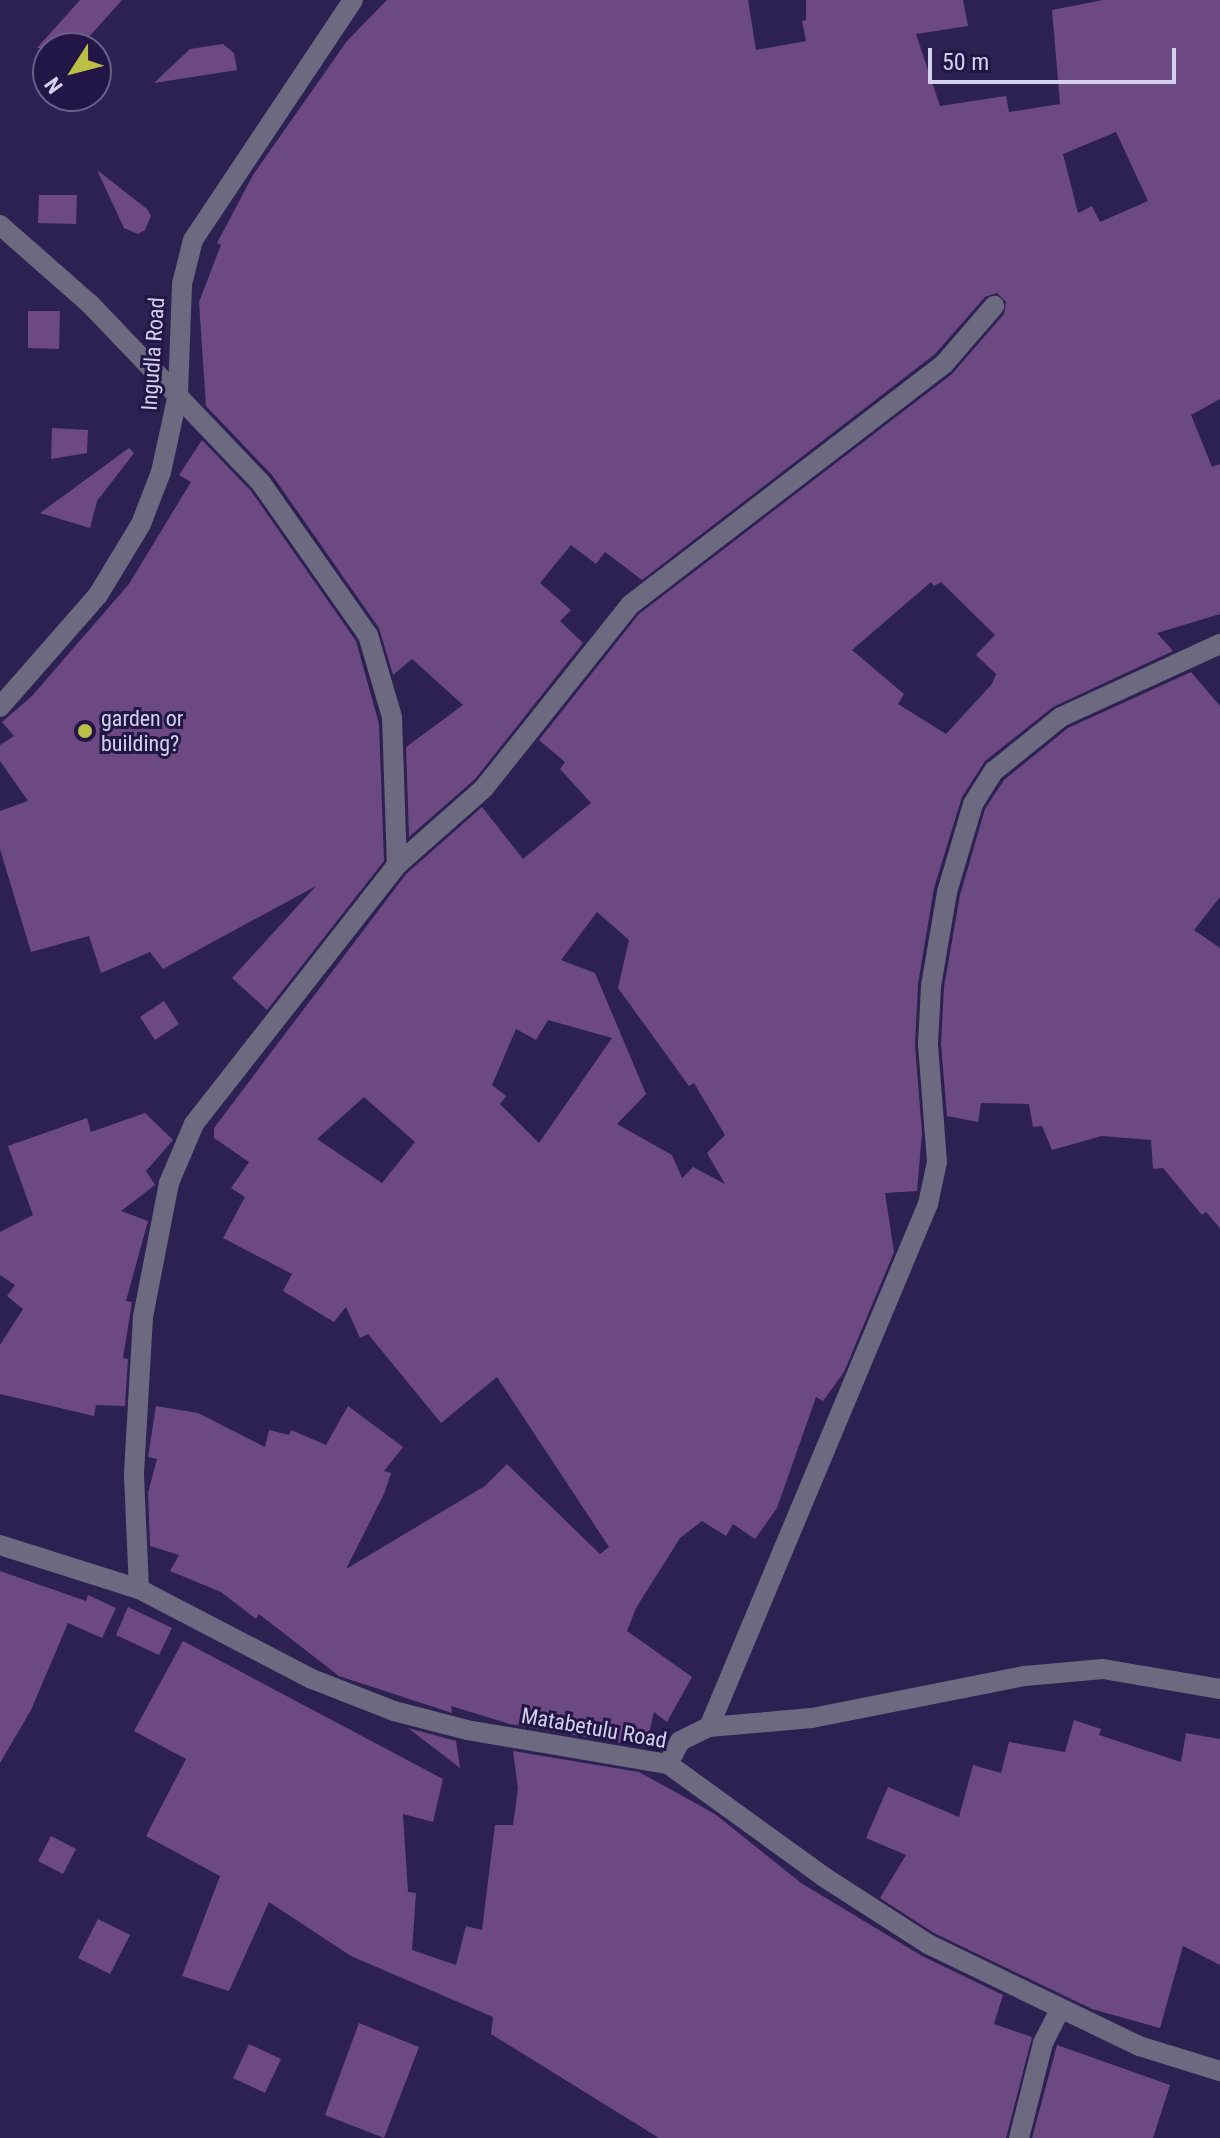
<!DOCTYPE html>
<html>
<head>
<meta charset="utf-8">
<style>
  body { margin:0 }
  #map { position:relative; width:1220px; height:2138px; overflow:hidden; background:#2d2151; font-family:"Roboto Condensed",sans-serif }
  div>[style] { position:absolute }
  .building>* { inset:0; background:#6c4a81 }
  .minor>* { height:20px; margin:-10px; padding:0 10px; transform-origin:10px; border-radius:10px; background:#6c6981 }
  .dots>* { width:22px; height:22px; translate:-50% -50%; box-sizing:border-box; border:4px solid #231646; border-radius:50% }
  span { translate:-50% -50%; white-space:nowrap; text-align:center; line-height:1.15; -webkit-text-stroke:6px #231646; paint-order:stroke }
  .street-label { font-size:22px; color:#d4d0ef }
  .poi-label { font-size:22px; color:#d4d0ef }
  .left { translate:0 -50%; text-align:left }
  .north { position:absolute; left:32px; top:32px; width:80px; height:80px; box-sizing:border-box; background:#231646; border:2px solid #6a608a; border-radius:50%; rotate:234deg; font-size:22px; font-weight:700; line-height:32px; text-align:center; color:#d4d0ef }
  .north::after { content:''; display:block; margin:auto; width:28px; height:36px; background:#bbc045; clip-path:polygon(50% 0,100% 100%,50% 72%,0 100%) }
  .scale { position:absolute; left:928px; top:48px; width:248px; height:36px; box-sizing:border-box; border:4px solid #d4d0ef; border-top:0; padding-left:10px; font-size:24px; line-height:28px; white-space:nowrap; color:#d4d0ef; -webkit-text-stroke:6px #231646; paint-order:stroke }
</style>
</head>
<body>
<div id="map">
  <div class="building">
    <div style="clip-path:polygon(80px 0,122px 0,79px 48px,37px 48px)"></div>
    <div style="clip-path:polygon(evenodd,387px 0,748px 0,756px 50px,806px 41px,802px 21px,806px 20px,806px 0,963px 0,968px 26px,916px 34px,940px 106px,1006px 96px,1009px 112px,1060px 104px,1052px 10px,1103px 0,1220px 0,1220px 399px,1191px 415px,1212px 467px,1220px 464px,1220px 614px,1157px 633px,1173px 651px,1053px 707px,985px 761px,962px 797px,934px 888px,918px 984px,915px 1045px,922px 1133px,917px 1191px,885px 1193px,894px 1252px,844px 1372px,823px 1401px,816px 1397px,777px 1508px,755px 1539px,733px 1524px,726px 1536px,702px 1521px,680px 1538px,636px 1608px,627px 1631px,692px 1677px,667px 1722px,654px 1712px,646px 1747px,510px 1724px,451px 1706px,452px 1713px,339px 1676px,259px 1614px,256px 1619px,221px 1592px,170px 1571px,179px 1555px,150px 1546px,148px 1493px,157px 1459px,148px 1457px,156px 1406px,198px 1413px,265px 1447px,269px 1430px,289px 1435px,291px 1430px,326px 1445px,348px 1406px,403px 1447px,384px 1471px,391px 1473px,384px 1494px,346px 1569px,485px 1486px,507px 1464px,600px 1554px,609px 1547px,497px 1377px,441px 1423px,368px 1334px,360px 1338px,346px 1307px,334px 1322px,283px 1291px,292px 1274px,223px 1238px,245px 1197px,231px 1188px,249px 1162px,214px 1138px,214px 1128px,406px 874px,482px 807px,523px 859px,591px 803px,560px 769px,565px 762px,539px 740px,639px 614px,952px 374px,1004px 314px,1006px 302px,997px 293px,985px 297px,935px 354px,642px 580px,605px 552px,596px 564px,571px 545px,540px 583px,571px 610px,560px 621px,583px 643px,475px 779px,409px 837px,406px 747px,463px 705px,412px 659px,393px 675px,379px 628px,272px 475px,206px 406px,199px 302px,221px 245px,217px 243px,253px 175px,347px 41px,387px 0,1116px 132px,1148px 201px,1100px 222px,1092px 206px,1078px 213px,1063px 154px,1116px 132px,387px 0,931px 582px,934px 586px,941px 582px,995px 635px,976px 655px,996px 674px,992px 684px,946px 734px,898px 704px,904px 694px,852px 650px,931px 582px,387px 0,597px 912px,629px 940px,618px 988px,689px 1086px,694px 1083px,725px 1135px,707px 1153px,725px 1184px,693px 1167px,682px 1178px,672px 1155px,617px 1124px,646px 1094px,595px 973px,561px 960px,597px 912px,387px 0,548px 1020px,612px 1038px,539px 1143px,500px 1104px,506px 1096px,492px 1085px,516px 1029px,536px 1040px,548px 1020px,387px 0,364px 1097px,415px 1142px,382px 1183px,317px 1139px,364px 1097px)"></div>
    <div style="clip-path:polygon(223px 44px,234px 53px,237px 70px,154px 83px,190px 49px)"></div>
    <div style="clip-path:polygon(97px 170px,147px 209px,151px 216px,145px 230px,138px 234px,124px 228px)"></div>
    <div style="clip-path:polygon(39px 195px,77px 195px,76px 224px,38px 223px)"></div>
    <div style="clip-path:polygon(28px 311px,60px 311px,59px 349px,28px 348px)"></div>
    <div style="clip-path:polygon(52px 428px,88px 430px,87px 453px,51px 459px)"></div>
    <div style="clip-path:polygon(202px 440px,251px 491px,356px 641px,379px 724px,384px 861px,267px 1010px,232px 978px,316px 886px,163px 969px,150px 952px,101px 973px,89px 936px,31px 952px,0 849px,0 811px,28px 801px,0 761px,0 745px,14px 736px,2px 722px,32px 696px,129px 584px,191px 482px,179px 475px)"></div>
    <div style="clip-path:polygon(129px 448px,134px 453px,97px 501px,90px 528px,40px 513px)"></div>
    <div style="clip-path:polygon(1191px 672px,1220px 706px,1220px 897px,1194px 930px,1220px 948px,1220px 1228px,1206px 1212px,1202px 1215px,1163px 1168px,1153px 1169px,1151px 1140px,1102px 1136px,1052px 1150px,1042px 1126px,1033px 1127px,1029px 1104px,981px 1103px,978px 1122px,947px 1116px,941px 1044px,944px 987px,960px 895px,985px 809px,1004px 780px,1068px 728px)"></div>
    <div style="clip-path:polygon(164px 1001px,179px 1024px,155px 1040px,140px 1017px)"></div>
    <div style="clip-path:polygon(145px 1113px,173px 1140px,146px 1171px,155px 1185px,121px 1211px,148px 1221px,126px 1301px,132px 1302px,123px 1358px,128px 1359px,125px 1406px,96px 1405px,94px 1416px,0 1394px,0 1345px,23px 1309px,7px 1296px,15px 1285px,0 1275px,0 1232px,33px 1215px,8px 1146px,87px 1118px,91px 1132px)"></div>
    <div style="clip-path:polygon(0 1571px,86px 1601px,88px 1595px,116px 1608px,102px 1638px,68px 1623px,31px 1710px,0 1763px)"></div>
    <div style="clip-path:polygon(128px 1607px,172px 1628px,159px 1655px,116px 1635px)"></div>
    <div style="clip-path:polygon(183px 1641px,443px 1779px,433px 1822px,403px 1814px,408px 1892px,416px 1893px,412px 1950px,456px 1965px,466px 1926px,482px 1930px,495px 1825px,513px 1825px,518px 1789px,513px 1751px,639px 1772px,715px 1814px,801px 1883px,922px 1956px,1003px 1995px,994px 2024px,1032px 2037px,1006px 2138px,659px 2138px,491px 2034px,493px 2017px,351px 1956px,269px 1902px,229px 1991px,182px 1976px,220px 1876px,146px 1836px,186px 1759px,134px 1731px)"></div>
    <div style="clip-path:polygon(1074px 1720px,1101px 1729px,1099px 1735px,1181px 1762px,1186px 1733px,1220px 1739px,1220px 1965px,1183px 1946px,1160px 2028px,1092px 2009px,934px 1933px,880px 1898px,906px 1855px,866px 1838px,888px 1787px,959px 1817px,973px 1765px,1001px 1773px,1009px 1742px,1065px 1752px)"></div>
    <div style="clip-path:polygon(408px 1728px,456px 1741px,460px 1768px)"></div>
    <div style="clip-path:polygon(51px 1836px,76px 1849px,63px 1874px,38px 1861px)"></div>
    <div style="clip-path:polygon(98px 1919px,130px 1935px,110px 1974px,78px 1958px)"></div>
    <div style="clip-path:polygon(359px 2023px,419px 2047px,384px 2138px,325px 2115px)"></div>
    <div style="clip-path:polygon(249px 2044px,281px 2059px,265px 2093px,233px 2078px)"></div>
    <div style="clip-path:polygon(1057px 2045px,1170px 2085px,1153px 2138px,1032px 2138px)"></div>
  </div>
  <div class="minor">
    <div style="left:0;top:225px;width:120px;rotate:41.3deg"></div>
    <div style="left:90px;top:304px;width:248px;rotate:46.3deg"></div>
    <div style="left:261px;top:483px;width:186px;rotate:54.9deg"></div>
    <div style="left:368px;top:635px;width:85px;rotate:73.7deg"></div>
    <div style="left:392px;top:717px;width:148px;rotate:88.1deg"></div>
    <div style="left:397px;top:865px;width:329px;rotate:128.1deg"></div>
    <div style="left:194px;top:1124px;width:64px;rotate:113deg"></div>
    <div style="left:169px;top:1183px;width:136px;rotate:101deg"></div>
    <div style="left:143px;top:1317px;width:158px;rotate:93.3deg"></div>
    <div style="left:134px;top:1475px;width:114px;rotate:87.5deg"></div>
    <div style="left:0;top:707px;width:149px;rotate:-48.8deg"></div>
    <div style="left:98px;top:595px;width:83px;rotate:-58.8deg"></div>
    <div style="left:141px;top:524px;width:56px;rotate:-69deg"></div>
    <div style="left:161px;top:472px;width:80px;rotate:-77.7deg"></div>
    <div style="left:178px;top:394px;width:110px;rotate:-87.9deg"></div>
    <div style="left:182px;top:284px;width:45px;rotate:-76deg"></div>
    <div style="left:193px;top:240px;width:288px;rotate:-56.3deg"></div>
    <div style="left:397px;top:865px;width:116px;rotate:-41.5deg"></div>
    <div style="left:484px;top:788px;width:234px;rotate:-51.4deg"></div>
    <div style="left:630px;top:605px;width:396px;rotate:-37.5deg"></div>
    <div style="left:944px;top:364px;width:77px;rotate:-49.2deg"></div>
    <div style="left:0;top:1545px;width:146px;rotate:17.6deg"></div>
    <div style="left:139px;top:1589px;width:195px;rotate:27.5deg"></div>
    <div style="left:312px;top:1679px;width:88px;rotate:21.3deg"></div>
    <div style="left:394px;top:1711px;width:75px;rotate:14.6deg"></div>
    <div style="left:467px;top:1730px;width:204px;rotate:9.6deg"></div>
    <div style="left:668px;top:1764px;width:193px;rotate:35.9deg"></div>
    <div style="left:824px;top:1877px;width:124px;rotate:32.8deg"></div>
    <div style="left:928px;top:1944px;width:234px;rotate:25.8deg"></div>
    <div style="left:1139px;top:2046px;width:85px;rotate:17.2deg"></div>
    <div style="left:709px;top:1727px;width:567px;rotate:-67.28deg"></div>
    <div style="left:928px;top:1204px;width:43px;rotate:-77.9deg"></div>
    <div style="left:937px;top:1162px;width:118px;rotate:-94.4deg"></div>
    <div style="left:928px;top:1044px;width:58px;rotate:-87deg"></div>
    <div style="left:931px;top:986px;width:95px;rotate:-80.3deg"></div>
    <div style="left:947px;top:892px;width:92px;rotate:-73.5deg"></div>
    <div style="left:973px;top:804px;width:39px;rotate:-58deg"></div>
    <div style="left:994px;top:771px;width:86px;rotate:-38.9deg"></div>
    <div style="left:1061px;top:717px;width:175px;rotate:-24.7deg"></div>
    <div style="left:668px;top:1764px;width:26px;rotate:-62deg"></div>
    <div style="left:680px;top:1741px;width:32px;rotate:-26deg"></div>
    <div style="left:709px;top:1727px;width:103px;rotate:-5deg"></div>
    <div style="left:812px;top:1718px;width:217px;rotate:-11.2deg"></div>
    <div style="left:1025px;top:1676px;width:78px;rotate:-5.1deg"></div>
    <div style="left:1103px;top:1669px;width:119px;rotate:9.7deg"></div>
    <div style="left:1019px;top:2138px;width:98px;rotate:-75.8deg"></div>
    <div style="left:1043px;top:2043px;width:36px;rotate:-63deg"></div>
  </div>
  <div class="dots">
    <div style="left:85px;top:731px;background:#bbc045"></div>
  </div>
  <div class="street-label">
    <span style="left:153px;top:354px;rotate:-86deg">Ingudla Road</span>
    <span style="left:594px;top:1728px;rotate:10deg">Matabetulu Road</span>
  </div>
  <div class="poi-label">
    <span class="left" style="left:101px;top:731px">garden or<br>building?</span>
  </div>
  <div class="north">N</div>
  <div class="scale">50 m</div>
</div>
</body>
</html>
